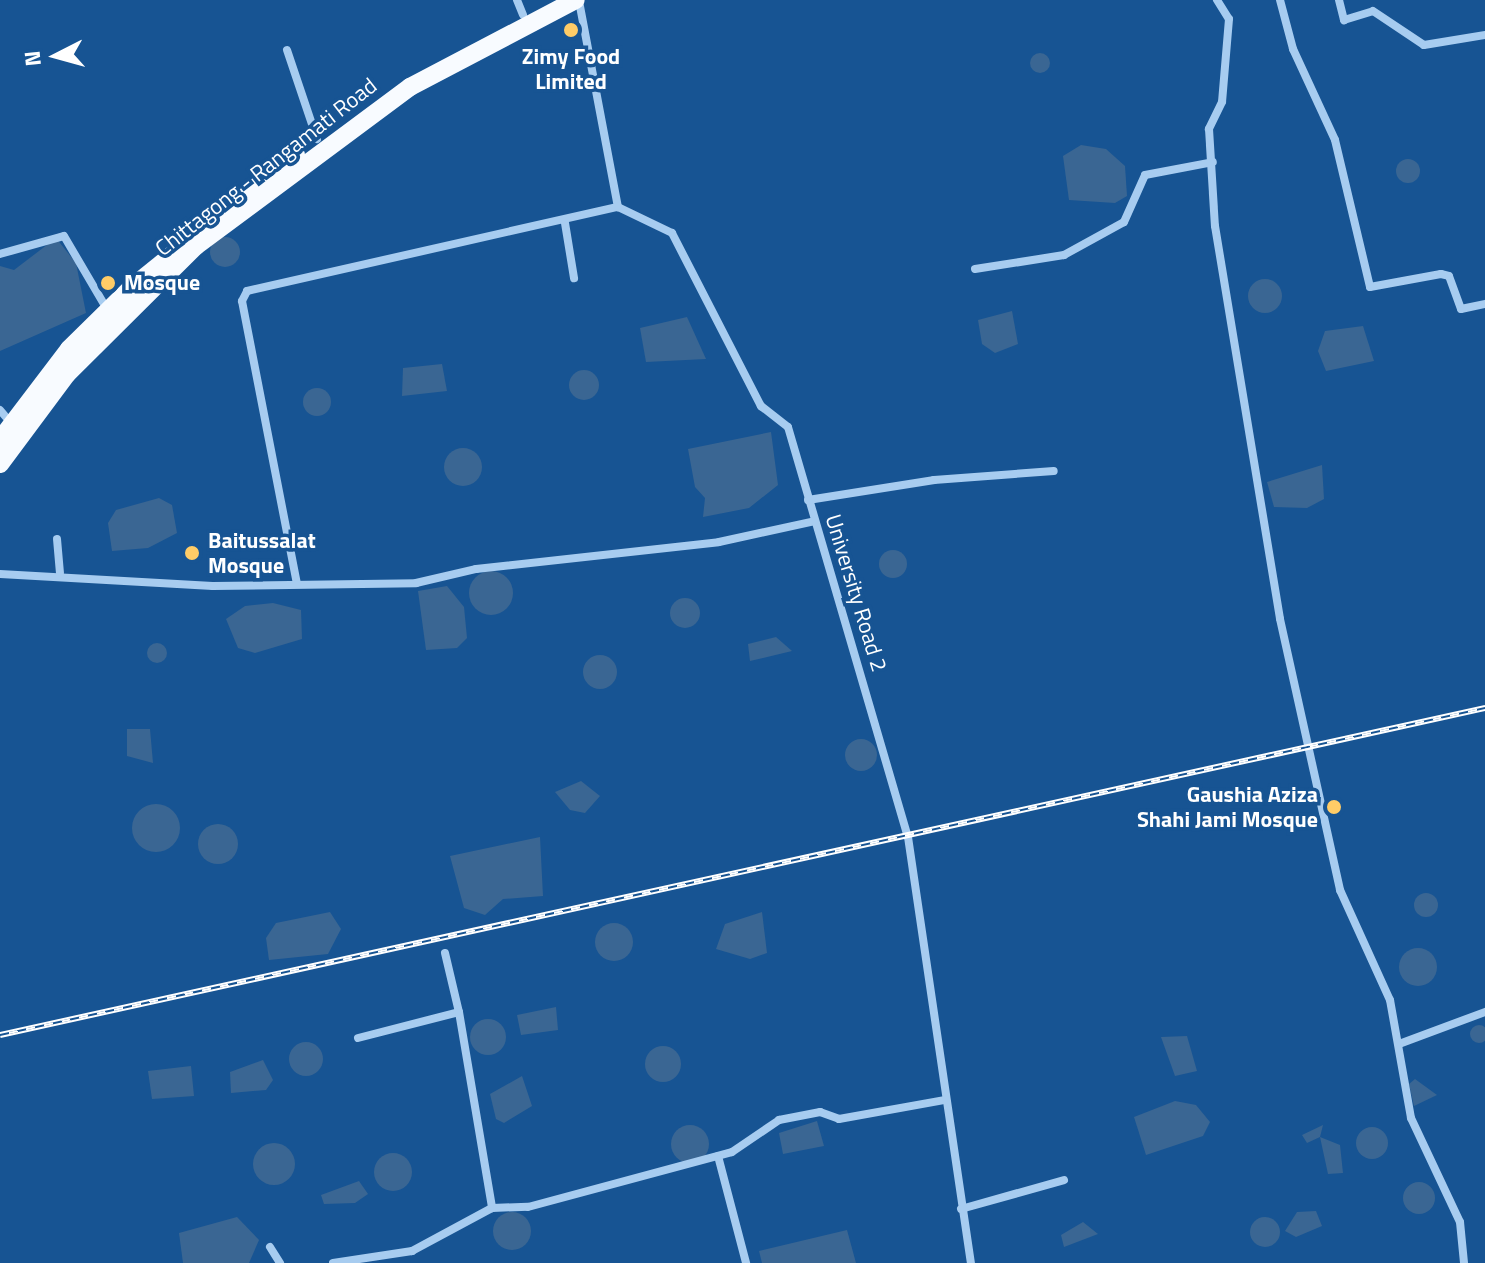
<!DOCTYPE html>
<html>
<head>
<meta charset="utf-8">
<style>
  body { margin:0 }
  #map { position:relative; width:1485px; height:1263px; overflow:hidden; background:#175493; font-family:"Titillium Web",sans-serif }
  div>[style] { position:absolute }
  .water>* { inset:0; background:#3a6693 }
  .round { border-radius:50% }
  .minor>* { height:8px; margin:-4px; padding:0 4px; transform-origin:4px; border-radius:4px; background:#a7ccf0 }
  .trunk>* { height:18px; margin:-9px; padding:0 9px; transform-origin:9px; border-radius:9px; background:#f8fbff }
  .rail>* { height:6px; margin-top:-3px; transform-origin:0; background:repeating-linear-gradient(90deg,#175493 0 9px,#fff 0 18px); box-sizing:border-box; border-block:2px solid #fff }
  .dots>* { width:22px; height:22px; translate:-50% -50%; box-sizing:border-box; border:4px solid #175493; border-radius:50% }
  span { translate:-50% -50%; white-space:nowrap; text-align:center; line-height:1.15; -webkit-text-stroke:7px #175493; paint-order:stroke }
  .poi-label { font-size:22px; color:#fff; font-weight:700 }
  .left { translate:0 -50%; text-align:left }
  .right { translate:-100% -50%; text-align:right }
  .street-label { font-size:22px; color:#fff }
  .north { position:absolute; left:16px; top:16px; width:80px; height:80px; -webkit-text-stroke:6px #175493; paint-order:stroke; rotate:264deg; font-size:22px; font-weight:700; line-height:32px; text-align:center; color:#fff }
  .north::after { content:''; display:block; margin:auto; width:28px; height:36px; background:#fff; clip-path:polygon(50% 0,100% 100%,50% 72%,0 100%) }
</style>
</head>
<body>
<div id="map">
  <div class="water">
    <div class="round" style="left:1030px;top:53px;width:20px;height:20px"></div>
    <div style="clip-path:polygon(1081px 145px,1106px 149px,1125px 166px,1127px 196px,1115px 203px,1069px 200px,1063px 156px)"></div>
    <div class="round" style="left:1396px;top:159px;width:24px;height:24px"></div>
    <div class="round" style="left:210px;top:237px;width:30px;height:30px"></div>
    <div style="clip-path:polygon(56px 238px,76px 263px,86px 313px,0 351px,0 266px,14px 270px)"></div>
    <div class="round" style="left:1248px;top:279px;width:34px;height:34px"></div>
    <div style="clip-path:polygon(1012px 311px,1018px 344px,995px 353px,982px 344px,978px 320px)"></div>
    <div style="clip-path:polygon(687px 317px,706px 359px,646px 362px,640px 328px)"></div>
    <div style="clip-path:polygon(1363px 326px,1374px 361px,1326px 371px,1318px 351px,1325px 331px)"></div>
    <div style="clip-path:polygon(442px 364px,447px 391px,402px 396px,403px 368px)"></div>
    <div class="round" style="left:569px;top:370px;width:30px;height:30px"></div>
    <div class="round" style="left:303px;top:388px;width:28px;height:28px"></div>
    <div style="clip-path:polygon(771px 432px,778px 485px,749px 508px,703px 517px,705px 498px,695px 487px,688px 449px)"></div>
    <div class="round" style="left:444px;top:448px;width:38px;height:38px"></div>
    <div style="clip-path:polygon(1322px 465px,1324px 499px,1307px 508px,1274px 507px,1267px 482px)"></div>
    <div style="clip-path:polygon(159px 498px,172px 505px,177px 533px,148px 548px,112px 551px,108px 523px,116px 510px)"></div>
    <div class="round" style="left:879px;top:550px;width:28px;height:28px"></div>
    <div class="round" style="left:469px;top:571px;width:44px;height:44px"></div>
    <div style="clip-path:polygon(447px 586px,464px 607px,467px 638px,457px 648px,426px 650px,418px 591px)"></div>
    <div class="round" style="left:670px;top:598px;width:30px;height:30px"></div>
    <div style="clip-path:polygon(273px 603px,301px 610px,302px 639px,255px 653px,238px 648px,226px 619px,245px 606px)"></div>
    <div style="clip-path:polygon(776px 637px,792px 651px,750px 661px,748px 644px)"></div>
    <div class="round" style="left:147px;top:643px;width:20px;height:20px"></div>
    <div class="round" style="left:583px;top:655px;width:34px;height:34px"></div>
    <div style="clip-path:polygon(127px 729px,150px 729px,153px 763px,127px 756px)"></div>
    <div class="round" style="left:845px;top:739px;width:32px;height:32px"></div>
    <div style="clip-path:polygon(581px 781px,600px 796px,585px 813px,570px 810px,555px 792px)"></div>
    <div class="round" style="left:132px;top:804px;width:48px;height:48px"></div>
    <div class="round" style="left:198px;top:824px;width:40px;height:40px"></div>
    <div style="clip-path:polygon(540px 837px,543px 896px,503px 899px,485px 915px,464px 908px,450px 856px)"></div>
    <div class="round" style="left:1414px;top:893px;width:24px;height:24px"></div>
    <div style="clip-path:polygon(330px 912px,341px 929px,328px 954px,269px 960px,266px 938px,276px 923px)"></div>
    <div style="clip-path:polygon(762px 912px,767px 953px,750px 959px,716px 949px,725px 924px)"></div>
    <div class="round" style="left:595px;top:923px;width:38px;height:38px"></div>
    <div class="round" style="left:1399px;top:948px;width:38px;height:38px"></div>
    <div style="clip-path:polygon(556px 1007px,558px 1030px,521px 1035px,517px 1015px)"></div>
    <div class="round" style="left:470px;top:1019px;width:36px;height:36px"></div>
    <div class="round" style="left:1470px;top:1025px;width:18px;height:18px"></div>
    <div style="clip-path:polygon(1187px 1036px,1197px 1071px,1175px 1076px,1161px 1037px)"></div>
    <div class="round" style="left:289px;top:1042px;width:34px;height:34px"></div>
    <div class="round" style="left:645px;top:1046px;width:36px;height:36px"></div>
    <div style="clip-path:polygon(263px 1060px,273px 1080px,266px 1090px,231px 1093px,230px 1072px)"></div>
    <div style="clip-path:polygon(191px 1066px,194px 1096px,152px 1099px,148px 1071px)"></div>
    <div style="clip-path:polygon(522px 1076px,532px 1106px,504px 1123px,496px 1119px,490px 1094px)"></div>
    <div style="clip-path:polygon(1415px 1079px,1437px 1095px,1414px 1106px,1409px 1084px)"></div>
    <div style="clip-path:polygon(1175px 1101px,1196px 1105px,1210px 1122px,1203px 1136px,1146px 1155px,1134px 1117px)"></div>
    <div style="clip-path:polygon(817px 1121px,824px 1146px,783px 1154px,779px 1133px)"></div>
    <div class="round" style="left:671px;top:1125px;width:38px;height:38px"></div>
    <div style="clip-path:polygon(1323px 1125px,1320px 1137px,1340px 1145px,1343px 1173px,1328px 1174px,1320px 1137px,1307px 1143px,1302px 1135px)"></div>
    <div class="round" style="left:1356px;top:1127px;width:32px;height:32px"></div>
    <div class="round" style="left:253px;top:1143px;width:42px;height:42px"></div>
    <div class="round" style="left:374px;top:1153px;width:38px;height:38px"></div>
    <div style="clip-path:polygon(359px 1181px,368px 1194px,355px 1203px,324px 1204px,321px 1195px)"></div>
    <div class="round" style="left:1403px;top:1182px;width:32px;height:32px"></div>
    <div style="clip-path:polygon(1316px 1211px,1322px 1226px,1296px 1237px,1285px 1231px,1297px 1212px)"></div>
    <div class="round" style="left:493px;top:1212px;width:38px;height:38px"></div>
    <div class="round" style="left:1250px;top:1217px;width:30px;height:30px"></div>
    <div style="clip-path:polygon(237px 1217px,259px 1240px,249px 1263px,183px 1263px,179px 1233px)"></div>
    <div style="clip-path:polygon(1083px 1222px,1098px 1234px,1064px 1247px,1061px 1235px)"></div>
    <div style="clip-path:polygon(847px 1230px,856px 1263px,762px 1263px,759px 1251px)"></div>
  </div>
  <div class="minor">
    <div style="left:517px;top:0;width:16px;rotate:68deg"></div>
    <div style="left:1217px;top:0;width:22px;rotate:58deg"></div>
    <div style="left:1229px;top:19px;width:83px;rotate:94.8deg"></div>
    <div style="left:1222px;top:102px;width:30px;rotate:116deg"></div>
    <div style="left:1209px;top:129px;width:97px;rotate:86.5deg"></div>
    <div style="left:1215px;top:226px;width:398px;rotate:80.6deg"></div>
    <div style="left:1280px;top:619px;width:278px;rotate:77.5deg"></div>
    <div style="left:1340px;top:890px;width:121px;rotate:65.6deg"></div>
    <div style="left:1390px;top:1000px;width:120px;rotate:79.9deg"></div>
    <div style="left:1411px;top:1118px;width:115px;rotate:64.8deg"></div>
    <div style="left:1460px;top:1222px;width:41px;rotate:84.4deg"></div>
    <div style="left:1280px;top:0;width:51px;rotate:75.1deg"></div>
    <div style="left:1293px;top:49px;width:100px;rotate:65.2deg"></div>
    <div style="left:1335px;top:140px;width:151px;rotate:76.6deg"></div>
    <div style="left:1370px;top:287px;width:72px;rotate:-10.4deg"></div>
    <div style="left:1441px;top:274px;width:8px;rotate:14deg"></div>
    <div style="left:1449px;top:276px;width:35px;rotate:70deg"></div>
    <div style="left:1461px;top:309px;width:25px;rotate:-12deg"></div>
    <div style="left:1339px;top:0;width:21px;rotate:76deg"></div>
    <div style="left:1344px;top:20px;width:30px;rotate:-17deg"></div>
    <div style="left:1373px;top:11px;width:61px;rotate:33.7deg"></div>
    <div style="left:1424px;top:45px;width:62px;rotate:-9.3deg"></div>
    <div style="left:579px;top:1px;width:210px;rotate:79.3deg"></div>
    <div style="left:618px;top:207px;width:60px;rotate:25.7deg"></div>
    <div style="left:672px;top:233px;width:195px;rotate:62.8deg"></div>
    <div style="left:761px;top:406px;width:34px;rotate:38deg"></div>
    <div style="left:788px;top:427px;width:427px;rotate:73.7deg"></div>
    <div style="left:908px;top:837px;width:431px;rotate:81.6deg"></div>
    <div style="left:287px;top:50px;width:94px;rotate:71.4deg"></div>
    <div style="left:565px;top:223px;width:56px;rotate:80.7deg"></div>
    <div style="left:0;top:254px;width:66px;rotate:-15.7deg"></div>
    <div style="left:64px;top:236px;width:87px;rotate:59.6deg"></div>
    <div style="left:975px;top:269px;width:90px;rotate:-8.9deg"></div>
    <div style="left:1064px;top:255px;width:68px;rotate:-28.8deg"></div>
    <div style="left:1124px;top:222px;width:51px;rotate:-65.9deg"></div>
    <div style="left:1145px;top:175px;width:69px;rotate:-10.8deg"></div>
    <div style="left:0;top:410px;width:17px;rotate:50deg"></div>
    <div style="left:808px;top:500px;width:128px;rotate:-9deg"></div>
    <div style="left:934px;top:480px;width:120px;rotate:-4.3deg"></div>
    <div style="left:57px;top:539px;width:34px;rotate:85deg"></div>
    <div style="left:0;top:574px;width:213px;rotate:3.2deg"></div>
    <div style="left:213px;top:586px;width:203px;rotate:-0.8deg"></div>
    <div style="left:416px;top:583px;width:62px;rotate:-13.1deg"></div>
    <div style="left:476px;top:569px;width:244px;rotate:-6.3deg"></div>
    <div style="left:719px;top:542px;width:98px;rotate:-12.3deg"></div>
    <div style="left:297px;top:584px;width:288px;rotate:-101deg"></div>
    <div style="left:242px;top:301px;width:11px;rotate:-63deg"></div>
    <div style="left:247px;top:291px;width:380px;rotate:-12.8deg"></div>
    <div style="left:445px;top:953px;width:61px;rotate:76.7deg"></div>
    <div style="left:358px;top:1038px;width:104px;rotate:-14.4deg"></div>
    <div style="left:459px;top:1012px;width:199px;rotate:80.4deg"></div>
    <div style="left:1399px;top:1044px;width:92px;rotate:-20.4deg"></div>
    <div style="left:718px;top:1156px;width:111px;rotate:75.3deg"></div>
    <div style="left:961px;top:1209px;width:107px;rotate:-15.7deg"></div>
    <div style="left:270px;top:1247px;width:19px;rotate:58deg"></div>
    <div style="left:333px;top:1263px;width:80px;rotate:-8.6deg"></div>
    <div style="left:412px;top:1251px;width:91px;rotate:-28.3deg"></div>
    <div style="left:492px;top:1208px;width:36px;rotate:-2deg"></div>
    <div style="left:528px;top:1207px;width:211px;rotate:-15.1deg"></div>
    <div style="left:732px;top:1152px;width:57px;rotate:-34.2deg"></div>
    <div style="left:779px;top:1120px;width:42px;rotate:-11deg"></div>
    <div style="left:820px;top:1112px;width:20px;rotate:20deg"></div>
    <div style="left:839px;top:1119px;width:108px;rotate:-10.2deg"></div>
  </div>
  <div class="trunk">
    <div style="left:0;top:440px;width:114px;rotate:-52.8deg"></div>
    <div style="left:69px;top:349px;width:87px;rotate:-44.5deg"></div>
    <div style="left:131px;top:288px;width:212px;rotate:-38.9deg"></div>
    <div style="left:0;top:464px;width:112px;rotate:-53.3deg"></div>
    <div style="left:67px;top:374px;width:182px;rotate:-44.8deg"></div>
    <div style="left:196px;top:246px;width:267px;rotate:-36.6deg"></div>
    <div style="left:410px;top:87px;width:187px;rotate:-27.7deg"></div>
  </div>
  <div class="rail">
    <div style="left:0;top:1035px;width:1521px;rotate:-12.42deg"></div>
  </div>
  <div class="dots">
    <div style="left:571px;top:30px;background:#ffcc67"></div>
    <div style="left:108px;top:283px;background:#ffcc67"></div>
    <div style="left:192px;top:553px;background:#ffcc67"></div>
    <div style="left:1334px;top:807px;background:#ffcc67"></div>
  </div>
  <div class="poi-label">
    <span style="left:571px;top:69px">Zimy Food<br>Limited</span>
    <span class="left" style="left:124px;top:283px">Mosque</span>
    <span class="left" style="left:208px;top:553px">Baitussalat<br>Mosque</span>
    <span class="right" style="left:1318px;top:807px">Gaushia Aziza<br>Shahi Jami Mosque</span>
  </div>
  <div class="street-label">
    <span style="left:266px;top:167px;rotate:-38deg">Chittagong - Rangamati Road</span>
    <span style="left:856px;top:593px;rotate:73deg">University Road 2</span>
  </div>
  <div class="north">N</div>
</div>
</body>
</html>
